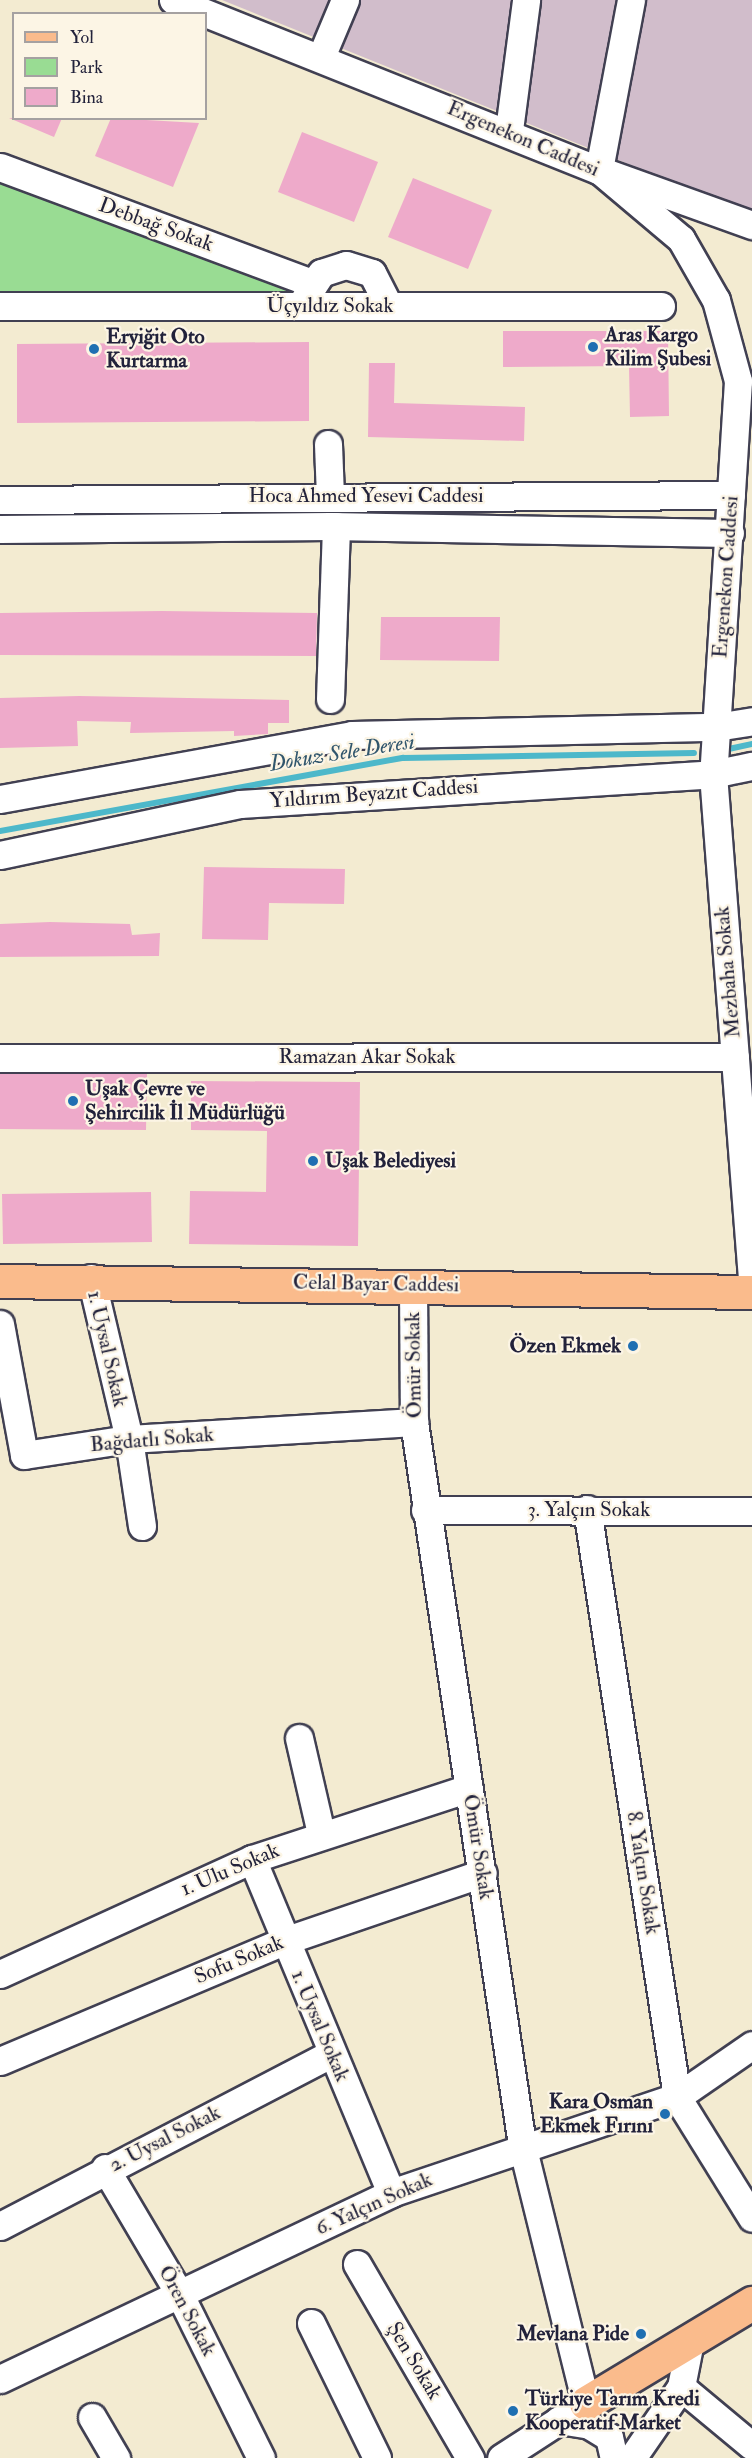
<!DOCTYPE html>
<html>
<head>
<meta charset="utf-8">
<style>
  body { margin:0 }
  #map { position:relative; width:752px; height:2458px; overflow:hidden; background:#f3ebd1; font-family:"IM FELL Double Pica",serif }
  div>[style] { position:absolute }
  .industrial>* { inset:0; background:#d1bdcb }
  .green>* { inset:0; background:#99dc93 }
  .stream>* { height:6px; margin:-3px; padding:0 3px; transform-origin:3px; border-radius:3px; background:#4db8ca }
  .building>* { inset:0; background:#eeaaca }
  .roads { filter:drop-shadow(2px 0 #414052) drop-shadow(-2px 0 #414052) drop-shadow(0 2px #414052) drop-shadow(0 -2px #414052) }
  .minor>* { height:27px; margin:-13.5px; padding:0 13.5px; transform-origin:13.5px; border-radius:13.5px; background:#fff }
  .major>* { height:33px; margin:-16.5px; padding:0 16.5px; transform-origin:16.5px; border-radius:16.5px; background:#fabb8c }
  .dots>* { width:16px; height:16px; translate:-50% -50%; box-sizing:border-box; border:3px solid #fcf5e5; border-radius:50% }
  span { translate:-50% -50%; white-space:nowrap; text-align:center; line-height:1.15; -webkit-text-stroke:4.5px #fcf5e5; paint-order:stroke }
  .street-label { font-size:21px; color:#22223b }
  .poi-label { font-size:21px; color:#22223b; font-weight:700 }
  .left { translate:0 -50%; text-align:left }
  .right { translate:-100% -50%; text-align:right }
  .water-label { font-size:22px; color:#31566d; font-style:italic }
  .legend { position:absolute; left:12px; top:12px; width:195px; height:108px; box-sizing:border-box; background:#fcf5e5; border:2px solid #a5a1a1; margin:0; padding:8px 10px; list-style:none; font-size:18px; color:#22223b }
  .legend li { display:flex; align-items:center; gap:12px; height:30px }
  .legend b { width:30px; border:2px solid #a5a1a1 }
</style>
</head>
<body>
<div id="map">
  <div class="industrial">
    <div style="clip-path:polygon(222px 0,752px 0,752px 214px)"></div>
  </div>
  <div class="green">
    <div style="clip-path:polygon(0 183px,297px 293px,0 301px)"></div>
  </div>
  <div class="stream">
    <div style="left:724px;top:750px;width:29px;rotate:-12deg"></div>
    <div style="left:0;top:831px;width:410px;rotate:-10.3deg"></div>
    <div style="left:403px;top:758px;width:291px;rotate:-1deg"></div>
  </div>
  <div class="building">
    <div style="clip-path:polygon(9px 118px,62px 118px,54px 137px)"></div>
    <div style="clip-path:polygon(111px 118px,199px 123px,173px 187px,95px 156px)"></div>
    <div style="clip-path:polygon(302px 132px,378px 162px,354px 222px,278px 192px)"></div>
    <div style="clip-path:polygon(413px 178px,492px 210px,468px 269px,388px 237px)"></div>
    <div style="clip-path:polygon(503px 331px,668px 331px,669px 416px,630px 417px,629px 366px,503px 367px)"></div>
    <div style="clip-path:polygon(309px 342px,309px 421px,17px 423px,17px 344px)"></div>
    <div style="clip-path:polygon(369px 363px,395px 363px,394px 403px,525px 407px,524px 441px,368px 437px)"></div>
    <div style="clip-path:polygon(162px 611px,317px 613px,316px 656px,0 655px,0 613px)"></div>
    <div style="clip-path:polygon(381px 617px,500px 617px,499px 661px,380px 660px)"></div>
    <div style="clip-path:polygon(79px 696px,289px 700px,289px 723px,268px 723px,268px 734px,234px 736px,234px 731px,130px 733px,131px 722px,77px 721px,78px 746px,0 748px,0 698px)"></div>
    <div style="clip-path:polygon(204px 867px,345px 869px,344px 904px,269px 903px,268px 940px,202px 939px)"></div>
    <div style="clip-path:polygon(50px 922px,130px 924px,132px 935px,160px 933px,159px 956px,0 957px,0 924px)"></div>
    <div style="clip-path:polygon(0 1074px,147px 1074px,146px 1130px,0 1129px)"></div>
    <div style="clip-path:polygon(191px 1081px,360px 1082px,358px 1246px,189px 1244px,190px 1191px,266px 1192px,267px 1131px,191px 1130px)"></div>
    <div style="clip-path:polygon(151px 1192px,152px 1242px,3px 1244px,2px 1194px)"></div>
  </div>
  <div class="roads">
    <div class="minor">
      <div style="left:173px;top:0;width:459px;rotate:21.8deg"></div>
      <div style="left:599px;top:170px;width:107px;rotate:40.1deg"></div>
      <div style="left:681px;top:239px;width:70px;rotate:60.2deg"></div>
      <div style="left:716px;top:300px;width:84px;rotate:74.8deg"></div>
      <div style="left:738px;top:381px;width:394px;rotate:93.6deg"></div>
      <div style="left:713px;top:774px;width:506px;rotate:85.58deg"></div>
      <div style="left:631px;top:0;width:173px;rotate:100.7deg"></div>
      <div style="left:599px;top:170px;width:163px;rotate:19.8deg"></div>
      <div style="left:321px;top:57px;width:62px;rotate:-67.2deg"></div>
      <div style="left:509px;top:130px;width:131px;rotate:-82.5deg"></div>
      <div style="left:0;top:167px;width:333px;rotate:20.4deg"></div>
      <div style="left:305px;top:298px;width:30px;rotate:-57deg"></div>
      <div style="left:321px;top:273px;width:26px;rotate:-18deg"></div>
      <div style="left:346px;top:265px;width:27px;rotate:17deg"></div>
      <div style="left:372px;top:273px;width:37px;rotate:63deg"></div>
      <div style="left:0;top:306px;width:661px"></div>
      <div style="left:328px;top:444px;width:51px;rotate:87.8deg"></div>
      <div style="left:0;top:500px;width:731px;rotate:-0.39deg"></div>
      <div style="left:0;top:529px;width:330px;rotate:-0.5deg"></div>
      <div style="left:330px;top:526px;width:400px;rotate:1deg"></div>
      <div style="left:330px;top:699px;width:173px;rotate:-88deg"></div>
      <div style="left:0;top:799px;width:358px;rotate:-10.3deg"></div>
      <div style="left:352px;top:735px;width:364px;rotate:-1.3deg"></div>
      <div style="left:716px;top:727px;width:36px;rotate:-9deg"></div>
      <div style="left:0;top:855px;width:245px;rotate:-12deg"></div>
      <div style="left:240px;top:804px;width:474px;rotate:-3.6deg"></div>
      <div style="left:713px;top:774px;width:40px;rotate:-12deg"></div>
      <div style="left:0;top:1058px;width:735px;rotate:-0.08deg"></div>
      <div style="left:91px;top:1278px;width:165px;rotate:76.7deg"></div>
      <div style="left:129px;top:1439px;width:88px;rotate:81.5deg"></div>
      <div style="left:413px;top:1284px;width:138px;rotate:89.6deg"></div>
      <div style="left:414px;top:1422px;width:731px;rotate:81.5deg"></div>
      <div style="left:522px;top:2145px;width:266px;rotate:76.1deg"></div>
      <div style="left:586px;top:2403px;width:101px;rotate:147.1deg"></div>
      <div style="left:0;top:1324px;width:133px;rotate:79.6deg"></div>
      <div style="left:24px;top:1455px;width:106px;rotate:-8.7deg"></div>
      <div style="left:129px;top:1439px;width:286px;rotate:-3.4deg"></div>
      <div style="left:587px;top:1509px;width:595px;rotate:81.3deg"></div>
      <div style="left:677px;top:2097px;width:142px;rotate:58.2deg"></div>
      <div style="left:425px;top:1510px;width:327px;rotate:0.2deg"></div>
      <div style="left:299px;top:1738px;width:98px;rotate:77deg"></div>
      <div style="left:252px;top:1859px;width:362px;rotate:67.4deg"></div>
      <div style="left:0;top:1974px;width:277px;rotate:-24.5deg"></div>
      <div style="left:252px;top:1859px;width:228px;rotate:-18.1deg"></div>
      <div style="left:0;top:2061px;width:308px;rotate:-22.9deg"></div>
      <div style="left:284px;top:1941px;width:210px;rotate:-18.9deg"></div>
      <div style="left:105px;top:2168px;width:147px;rotate:59.4deg"></div>
      <div style="left:180px;top:2295px;width:182px;rotate:63.6deg"></div>
      <div style="left:0;top:2226px;width:373px;rotate:-27.5deg"></div>
      <div style="left:357px;top:2264px;width:225px;rotate:59.8deg"></div>
      <div style="left:311px;top:2323px;width:150px;rotate:63.9deg"></div>
      <div style="left:0;top:2379px;width:433px;rotate:-25.4deg"></div>
      <div style="left:391px;top:2193px;width:302px;rotate:-18.6deg"></div>
      <div style="left:677px;top:2097px;width:91px;rotate:-34.7deg"></div>
      <div style="left:681px;top:2387px;width:92px;rotate:39.7deg"></div>
      <div style="left:92px;top:2417px;width:48px;rotate:59.7deg"></div>
      <div style="left:559px;top:2420px;width:30px;rotate:9deg"></div>
      <div style="left:589px;top:2425px;width:23px;rotate:31deg"></div>
      <div style="left:609px;top:2437px;width:22px;rotate:77deg"></div>
      <div style="left:632px;top:2458px;width:86px;rotate:-55.4deg"></div>
      <div style="left:681px;top:2387px;width:47px;rotate:-78.9deg"></div>
    </div>
    <div class="major">
      <div style="left:0;top:1281px;width:752px;rotate:0.84deg"></div>
      <div style="left:586px;top:2403px;width:194px;rotate:-31.1deg"></div>
    </div>
  </div>
  <div class="dots">
    <div style="left:593px;top:347px;background:#1f6fb2"></div>
    <div style="left:94px;top:349px;background:#1f6fb2"></div>
    <div style="left:73px;top:1101px;background:#1f6fb2"></div>
    <div style="left:313px;top:1161px;background:#1f6fb2"></div>
    <div style="left:633px;top:1346px;background:#1f6fb2"></div>
    <div style="left:665px;top:2114px;background:#1f6fb2"></div>
    <div style="left:641px;top:2334px;background:#1f6fb2"></div>
    <div style="left:513px;top:2411px;background:#1f6fb2"></div>
  </div>
  <div class="street-label">
    <span style="left:523px;top:139px;rotate:23deg">Ergenekon Caddesi</span>
    <span style="left:156px;top:225px;rotate:20deg">Debbağ Sokak</span>
    <span style="left:330px;top:306px">Üçyıldız Sokak</span>
    <span style="left:366px;top:496px">Hoca Ahmed Yesevi Caddesi</span>
    <span style="left:726px;top:577px;rotate:-86deg">Ergenekon Caddesi</span>
    <span style="left:374px;top:794px;rotate:-4deg">Yıldırım Beyazıt Caddesi</span>
    <span style="left:728px;top:972px;rotate:-95deg">Mezbaha Sokak</span>
    <span style="left:367px;top:1057px">Ramazan Akar Sokak</span>
    <span style="left:376px;top:1284px;rotate:1deg">Celal Bayar Caddesi</span>
    <span style="left:107px;top:1349px;rotate:77deg">1. Uysal Sokak</span>
    <span style="left:414px;top:1365px;rotate:-91deg">Ömür Sokak</span>
    <span style="left:152px;top:1440px;rotate:-5deg">Bağdatlı Sokak</span>
    <span style="left:589px;top:1510px">3. Yalçın Sokak</span>
    <span style="left:478px;top:1847px;rotate:81deg">Ömür Sokak</span>
    <span style="left:230px;top:1870px;rotate:-23deg">1. Ulu Sokak</span>
    <span style="left:643px;top:1873px;rotate:81deg">8. Yalçın Sokak</span>
    <span style="left:239px;top:1960px;rotate:-23deg">Sofu Sokak</span>
    <span style="left:320px;top:2026px;rotate:67deg">1. Uysal Sokak</span>
    <span style="left:165px;top:2139px;rotate:-27deg">2. Uysal Sokak</span>
    <span style="left:374px;top:2204px;rotate:-24deg">6. Yalçın Sokak</span>
    <span style="left:187px;top:2311px;rotate:62deg">Ören Sokak</span>
    <span style="left:414px;top:2361px;rotate:59deg">Şen Sokak</span>
  </div>
  <div class="poi-label">
    <span class="left" style="left:605px;top:347px">Aras Kargo<br>Kilim Şubesi</span>
    <span class="left" style="left:106px;top:349px">Eryiğit Oto<br>Kurtarma</span>
    <span class="left" style="left:85px;top:1101px">Uşak Çevre ve<br>Şehircilik İl Müdürlüğü</span>
    <span class="left" style="left:325px;top:1161px">Uşak Belediyesi</span>
    <span class="right" style="left:621px;top:1346px">Özen Ekmek</span>
    <span class="right" style="left:653px;top:2114px">Kara Osman<br>Ekmek Fırını</span>
    <span class="right" style="left:629px;top:2334px">Mevlana Pide</span>
    <span class="left" style="left:525px;top:2411px">Türkiye Tarım Kredi<br>Kooperatif Market</span>
  </div>
  <div class="water-label">
    <span style="left:342px;top:753px;rotate:-9deg">Dokuz Sele Deresi</span>
  </div>
  <ul class="legend">
  <li><b style="height:8px;background:#fabb8c"></b>Yol</li>
  <li><b style="height:16px;background:#99dc93"></b>Park</li>
  <li><b style="height:16px;background:#eeaaca"></b>Bina</li>
  </ul>
</div>
</body>
</html>
